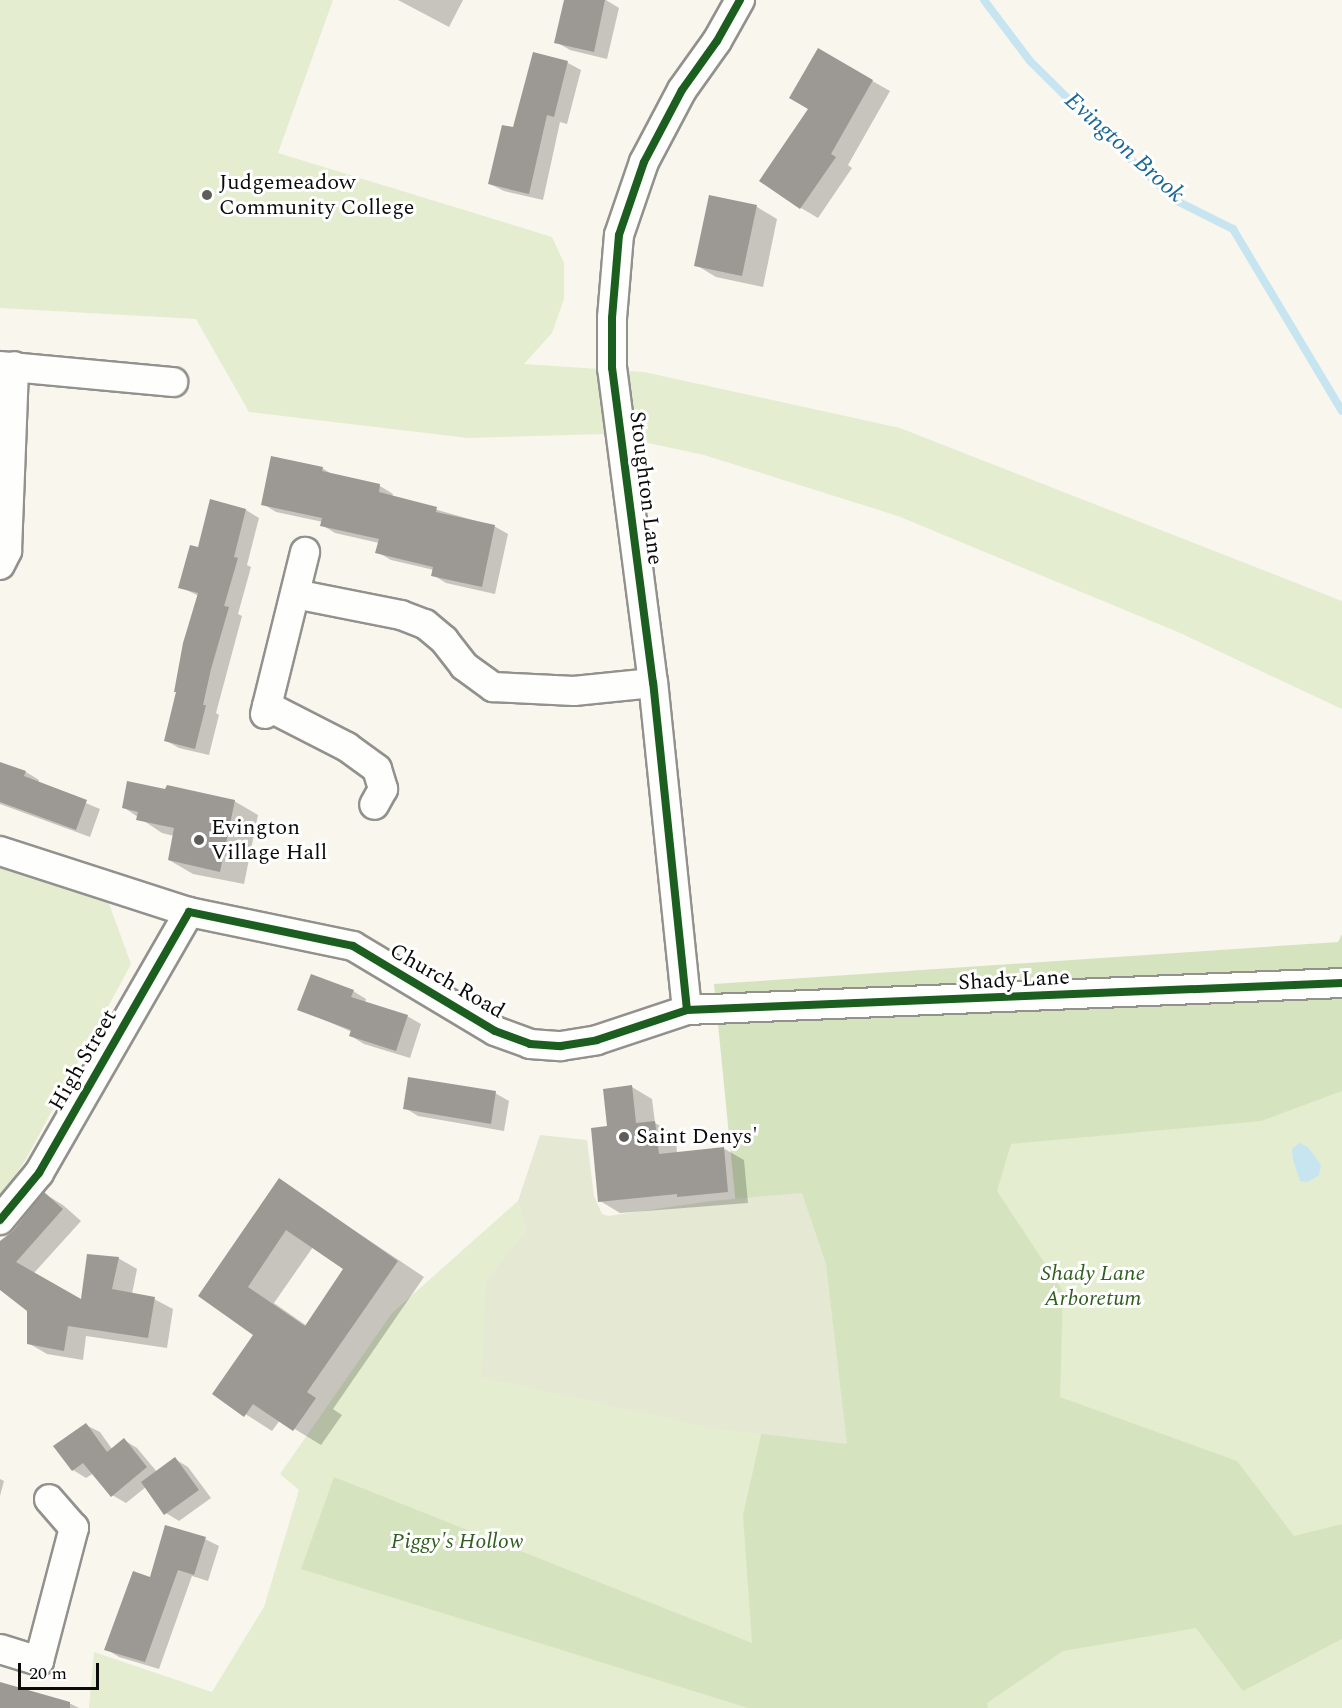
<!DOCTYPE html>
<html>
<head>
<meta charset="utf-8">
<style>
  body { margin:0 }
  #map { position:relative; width:1342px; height:1708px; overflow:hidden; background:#f9f6ee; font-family:Spectral,serif }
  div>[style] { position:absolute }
  .green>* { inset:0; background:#e4edcf }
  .forest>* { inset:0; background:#d5e4be }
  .cemetery>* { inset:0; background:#e5e8d3 }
  .water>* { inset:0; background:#c7e5f1 }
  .shadow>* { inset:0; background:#0003 }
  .stream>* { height:8px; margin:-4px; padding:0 4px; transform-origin:4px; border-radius:4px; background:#c7e5f1 }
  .building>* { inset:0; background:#9c9995 }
  .roads { filter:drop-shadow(2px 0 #92918d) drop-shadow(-2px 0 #92918d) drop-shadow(0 2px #92918d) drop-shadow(0 -2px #92918d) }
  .minor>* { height:28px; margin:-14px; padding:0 14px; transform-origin:14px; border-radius:14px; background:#fefefc }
  .cycleway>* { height:8px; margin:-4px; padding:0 4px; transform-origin:4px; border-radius:4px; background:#1b5e20 }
  .dots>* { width:16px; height:16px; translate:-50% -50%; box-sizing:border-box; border:3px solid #fff; border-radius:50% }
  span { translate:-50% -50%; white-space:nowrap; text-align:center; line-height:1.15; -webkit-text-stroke:6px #fff; paint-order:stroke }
  .poi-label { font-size:22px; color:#0b0b0b }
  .left { translate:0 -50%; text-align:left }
  .street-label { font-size:22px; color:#0b0b0b }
  .park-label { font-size:22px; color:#315e1f; font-style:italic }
  .water-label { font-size:24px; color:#1c6895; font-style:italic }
  .scale { position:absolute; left:18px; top:1663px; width:81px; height:27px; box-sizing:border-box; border:3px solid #0b0b0b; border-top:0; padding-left:8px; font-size:18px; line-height:21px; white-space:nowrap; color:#0b0b0b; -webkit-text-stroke:4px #fff; paint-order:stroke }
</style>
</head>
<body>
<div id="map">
  <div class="green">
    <div style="clip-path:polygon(0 0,333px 0,278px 153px,552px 237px,564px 263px,564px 299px,552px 333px,524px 364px,644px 372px,900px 428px,1342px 601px,1342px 709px,1178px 632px,898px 516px,704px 455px,606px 434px,468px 438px,249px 412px,196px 319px,0 308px)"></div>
    <div style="clip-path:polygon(0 864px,108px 901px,131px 964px,25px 1161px,0 1198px)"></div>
    <div style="clip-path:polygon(1342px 1018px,1342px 1708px,89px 1708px,94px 1652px,212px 1692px,264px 1607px,299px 1490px,280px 1474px,392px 1313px,518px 1201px,526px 1230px,510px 1251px,718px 1378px,786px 1098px)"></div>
  </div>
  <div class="forest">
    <div style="clip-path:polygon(1342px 934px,1342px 1091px,1261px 1121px,1011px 1144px,997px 1191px,1063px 1291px,1060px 1397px,1237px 1461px,1294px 1536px,1342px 1524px,1342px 1639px,1243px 1691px,1196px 1628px,1063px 1651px,987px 1703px,988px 1708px,748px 1708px,301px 1569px,334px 1477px,752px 1643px,743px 1515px,777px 1364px,737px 1216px,714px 984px,1338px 942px)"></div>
  </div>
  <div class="cemetery">
    <div style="clip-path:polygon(540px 1135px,587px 1140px,594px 1196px,602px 1214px,608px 1216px,711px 1201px,802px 1193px,826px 1264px,847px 1444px,712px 1428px,482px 1377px,486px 1282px,526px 1230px,518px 1201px)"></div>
  </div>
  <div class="water">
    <div style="clip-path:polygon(1299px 1143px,1308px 1147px,1321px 1165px,1319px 1175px,1308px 1182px,1300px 1181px,1293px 1160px,1292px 1149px)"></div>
  </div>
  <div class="shadow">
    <div style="clip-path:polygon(398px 0,463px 0,449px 27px)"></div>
    <div style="clip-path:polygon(566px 0,606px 0,619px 8px,607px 59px,570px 50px,556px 42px)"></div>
    <div style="clip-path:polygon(818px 50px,890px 91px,848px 165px,852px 168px,818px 218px,801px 208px)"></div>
    <div style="clip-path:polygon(534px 54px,568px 63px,581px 70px,567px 124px,560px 122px,543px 200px,504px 191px,490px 184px,514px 129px)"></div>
    <div style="clip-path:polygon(710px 197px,757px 207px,777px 219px,763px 287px,716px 277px,696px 265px)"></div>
    <div style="clip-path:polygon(322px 468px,335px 476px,380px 486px,393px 494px,392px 497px,494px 526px,508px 534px,495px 594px,446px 583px,433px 575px,434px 570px,391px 560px,377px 552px,379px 543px,335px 533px,322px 525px,323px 522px,276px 512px,263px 504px)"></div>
    <div style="clip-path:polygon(212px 501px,246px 510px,259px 518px,247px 565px,251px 567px,238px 614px,242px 616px,216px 713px,219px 715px,209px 755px,179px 748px,165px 740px,199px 596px,180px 587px,199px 549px)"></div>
    <div style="clip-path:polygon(0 764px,26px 772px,39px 780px,38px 783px,100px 809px,90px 837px,0 804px)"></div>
    <div style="clip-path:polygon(234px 801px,258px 815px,244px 884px,193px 874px,169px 860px,174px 836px,162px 833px,123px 807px)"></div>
    <div style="clip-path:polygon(353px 991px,366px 999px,365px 1003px,407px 1016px,421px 1024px,410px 1058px,364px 1044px,351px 1036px,352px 1032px,299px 1009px)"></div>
    <div style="clip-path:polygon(632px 1087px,652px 1099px,655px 1123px,676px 1135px,677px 1153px,723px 1148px,744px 1160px,748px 1203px,620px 1213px,600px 1201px,609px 1128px)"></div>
    <div style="clip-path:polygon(495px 1093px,509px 1101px,504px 1131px,418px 1116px,405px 1108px)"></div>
    <div style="clip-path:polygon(evenodd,279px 1180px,424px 1277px,333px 1409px,342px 1415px,321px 1445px,280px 1420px,272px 1431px,214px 1394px,255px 1334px,200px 1296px,279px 1180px,313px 1247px,345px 1269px,307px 1326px,274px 1303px,313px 1247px)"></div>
    <div style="clip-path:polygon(45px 1194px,63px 1205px,81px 1221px,34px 1273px,82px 1301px,118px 1258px,137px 1269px,132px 1294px,154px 1299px,173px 1309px,167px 1348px,86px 1336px,83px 1360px,47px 1354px,28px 1343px,29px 1310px,0 1286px,0 1246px)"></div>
    <div style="clip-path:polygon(86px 1425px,100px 1432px,112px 1449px,124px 1440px,137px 1448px,157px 1472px,175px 1459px,188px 1467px,211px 1498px,179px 1521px,166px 1513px,146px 1487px,126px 1503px,112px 1495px,94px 1473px,86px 1478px,73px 1470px)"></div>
    <div style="clip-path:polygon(0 1479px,4px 1481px,0 1496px)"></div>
    <div style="clip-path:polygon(205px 1539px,219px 1546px,208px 1581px,192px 1576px,159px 1669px,119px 1657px,106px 1649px,151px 1578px)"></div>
    <div style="clip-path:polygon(0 1683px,71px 1704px,79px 1708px,0 1708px)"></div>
  </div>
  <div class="stream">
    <div style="left:984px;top:0;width:76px;rotate:53deg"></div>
    <div style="left:1030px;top:61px;width:117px;rotate:44.7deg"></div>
    <div style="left:1113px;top:143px;width:84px;rotate:42.6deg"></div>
    <div style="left:1175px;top:200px;width:65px;rotate:26.6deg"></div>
    <div style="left:1233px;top:229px;width:212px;rotate:59.1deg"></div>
  </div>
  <div class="building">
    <div style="clip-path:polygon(564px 0,605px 0,594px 52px,554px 43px)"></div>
    <div style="clip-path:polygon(818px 48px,873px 80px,831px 154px,836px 157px,800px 209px,759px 181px,808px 109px,789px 98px)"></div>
    <div style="clip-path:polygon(533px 52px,568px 61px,554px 117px,547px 115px,529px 194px,488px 184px,502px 125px,513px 127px)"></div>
    <div style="clip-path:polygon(709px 195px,757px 205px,742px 276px,694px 266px)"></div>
    <div style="clip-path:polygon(271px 456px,323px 467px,322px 471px,380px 484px,379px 492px,437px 507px,436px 512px,495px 525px,482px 587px,431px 576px,433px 567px,375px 553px,379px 539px,320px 526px,322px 518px,261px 505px)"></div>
    <div style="clip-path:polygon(210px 499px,246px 509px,234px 557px,238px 558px,224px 606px,229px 607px,211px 669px,203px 705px,206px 705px,195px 749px,164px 741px,176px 692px,174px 692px,183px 643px,198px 593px,178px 588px,190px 545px,198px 547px)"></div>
    <div style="clip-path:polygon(0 762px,26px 771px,24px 776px,87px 800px,76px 830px,0 802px)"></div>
    <div style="clip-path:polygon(127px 781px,165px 789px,167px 785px,235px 800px,220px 872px,168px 860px,174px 828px,136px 820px,138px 812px,122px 808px)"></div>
    <div style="clip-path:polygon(311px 974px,354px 990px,351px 997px,408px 1015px,396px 1051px,349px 1036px,351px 1030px,297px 1010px)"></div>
    <div style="clip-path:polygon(408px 1077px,496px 1091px,491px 1124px,403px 1109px)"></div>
    <div style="clip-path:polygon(632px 1085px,636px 1123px,655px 1121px,659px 1154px,724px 1147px,728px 1192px,677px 1197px,677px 1194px,598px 1202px,591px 1128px,607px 1126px,603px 1089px)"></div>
    <div style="clip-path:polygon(evenodd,279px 1178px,398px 1261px,307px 1392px,316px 1398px,293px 1431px,253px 1404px,244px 1417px,212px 1394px,253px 1335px,198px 1296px,279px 1178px,286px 1230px,343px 1269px,305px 1326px,248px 1287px,286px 1230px)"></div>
    <div style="clip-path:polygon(44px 1192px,63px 1209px,16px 1262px,81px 1299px,87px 1254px,119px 1257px,112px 1289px,155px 1297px,148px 1338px,68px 1326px,64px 1351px,27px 1344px,27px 1311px,0 1290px,0 1241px,13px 1231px)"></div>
    <div style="clip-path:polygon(86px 1423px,107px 1452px,124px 1438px,147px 1467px,111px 1497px,83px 1463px,72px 1471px,53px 1446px)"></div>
    <div style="clip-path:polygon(175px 1457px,199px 1490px,164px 1515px,141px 1482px)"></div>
    <div style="clip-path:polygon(165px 1525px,206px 1537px,194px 1575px,178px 1570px,145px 1662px,104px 1650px,133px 1571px,150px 1577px)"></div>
    <div style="clip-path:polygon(0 1682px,70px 1702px,70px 1708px,0 1708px)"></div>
  </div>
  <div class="roads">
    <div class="minor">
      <div style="left:0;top:366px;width:174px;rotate:5.3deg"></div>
      <div style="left:0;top:565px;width:16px;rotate:-63deg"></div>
      <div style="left:7px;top:551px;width:185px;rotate:-87.8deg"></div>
      <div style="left:295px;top:594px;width:108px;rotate:11.2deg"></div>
      <div style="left:401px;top:615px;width:26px;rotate:21deg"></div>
      <div style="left:425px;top:624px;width:25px;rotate:40deg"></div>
      <div style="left:444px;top:640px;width:33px;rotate:52deg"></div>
      <div style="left:464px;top:666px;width:36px;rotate:36deg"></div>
      <div style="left:493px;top:687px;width:81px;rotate:2.8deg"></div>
      <div style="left:574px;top:691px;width:79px;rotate:-5.8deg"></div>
      <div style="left:267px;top:706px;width:90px;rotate:27.1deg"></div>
      <div style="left:347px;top:747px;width:37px;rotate:36deg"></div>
      <div style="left:377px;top:769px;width:21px;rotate:73deg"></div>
      <div style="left:383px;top:789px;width:18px;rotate:119deg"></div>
      <div style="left:265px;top:714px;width:167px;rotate:-76.1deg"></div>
      <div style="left:0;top:851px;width:199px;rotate:17.9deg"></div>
      <div style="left:189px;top:912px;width:167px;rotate:11.7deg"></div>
      <div style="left:353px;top:946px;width:165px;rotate:30.9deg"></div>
      <div style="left:495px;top:1031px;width:37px;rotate:20deg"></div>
      <div style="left:530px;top:1044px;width:31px;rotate:4deg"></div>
      <div style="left:561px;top:1046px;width:36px;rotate:-9deg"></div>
      <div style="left:597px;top:1040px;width:95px;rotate:-18.4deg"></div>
      <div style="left:687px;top:1010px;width:656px;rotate:-2.36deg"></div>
      <div style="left:687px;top:1010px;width:329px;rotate:-95.9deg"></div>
      <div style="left:653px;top:683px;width:318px;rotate:-97.4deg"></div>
      <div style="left:612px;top:368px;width:50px;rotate:-90deg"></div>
      <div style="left:612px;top:318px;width:83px;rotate:-85.2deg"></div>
      <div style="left:619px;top:235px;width:77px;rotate:-71.1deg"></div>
      <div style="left:644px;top:162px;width:81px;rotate:-62.2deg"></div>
      <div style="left:682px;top:90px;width:60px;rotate:-54.5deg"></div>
      <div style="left:717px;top:41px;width:47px;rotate:-60.7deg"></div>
      <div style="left:0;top:1220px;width:61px;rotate:-50.3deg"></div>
      <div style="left:39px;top:1173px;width:301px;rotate:-60.1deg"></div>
      <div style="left:0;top:1649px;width:41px;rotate:17.1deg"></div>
      <div style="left:39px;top:1661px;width:138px;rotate:-75.3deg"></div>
      <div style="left:74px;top:1528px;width:38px;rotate:-131deg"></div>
    </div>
  </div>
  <div class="cycleway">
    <div style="left:687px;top:1010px;width:329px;rotate:-95.9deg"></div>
    <div style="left:653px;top:683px;width:318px;rotate:-97.4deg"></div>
    <div style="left:612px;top:368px;width:50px;rotate:-90deg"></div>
    <div style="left:612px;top:318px;width:83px;rotate:-85.2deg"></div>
    <div style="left:619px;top:235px;width:77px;rotate:-71.1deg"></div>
    <div style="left:644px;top:162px;width:81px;rotate:-62.2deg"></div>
    <div style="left:682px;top:90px;width:60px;rotate:-54.5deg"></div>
    <div style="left:717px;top:41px;width:47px;rotate:-60.7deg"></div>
    <div style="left:0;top:1220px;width:61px;rotate:-50.3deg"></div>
    <div style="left:39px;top:1173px;width:301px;rotate:-60.1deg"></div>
    <div style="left:189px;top:912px;width:167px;rotate:11.7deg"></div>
    <div style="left:353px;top:946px;width:165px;rotate:30.9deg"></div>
    <div style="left:495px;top:1031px;width:37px;rotate:20deg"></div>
    <div style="left:530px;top:1044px;width:31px;rotate:4deg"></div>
    <div style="left:561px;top:1046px;width:36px;rotate:-9deg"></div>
    <div style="left:597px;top:1040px;width:95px;rotate:-18.4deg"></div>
    <div style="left:687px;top:1010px;width:656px;rotate:-2.36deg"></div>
  </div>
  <div class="dots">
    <div style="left:207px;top:195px;background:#5e5d5a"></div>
    <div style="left:199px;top:840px;background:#5e5d5a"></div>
    <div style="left:624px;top:1137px;background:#5e5d5a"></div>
  </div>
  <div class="poi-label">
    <span class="left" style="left:219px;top:195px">Judgemeadow<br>Community College</span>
    <span class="left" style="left:211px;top:840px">Evington<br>Village Hall</span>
    <span class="left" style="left:636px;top:1137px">Saint Denys'</span>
  </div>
  <div class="street-label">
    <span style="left:646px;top:488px;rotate:83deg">Stoughton Lane</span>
    <span style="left:1014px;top:980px;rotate:-3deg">Shady Lane</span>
    <span style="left:447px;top:981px;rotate:30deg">Church Road</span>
    <span style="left:83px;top:1060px;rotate:-60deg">High Street</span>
  </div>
  <div class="park-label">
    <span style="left:1093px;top:1286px">Shady Lane<br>Arboretum</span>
    <span style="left:457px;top:1542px">Piggy's Hollow</span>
  </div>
  <div class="water-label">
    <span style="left:1124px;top:148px;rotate:42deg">Evington Brook</span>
  </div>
  <div class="scale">20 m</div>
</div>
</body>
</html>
